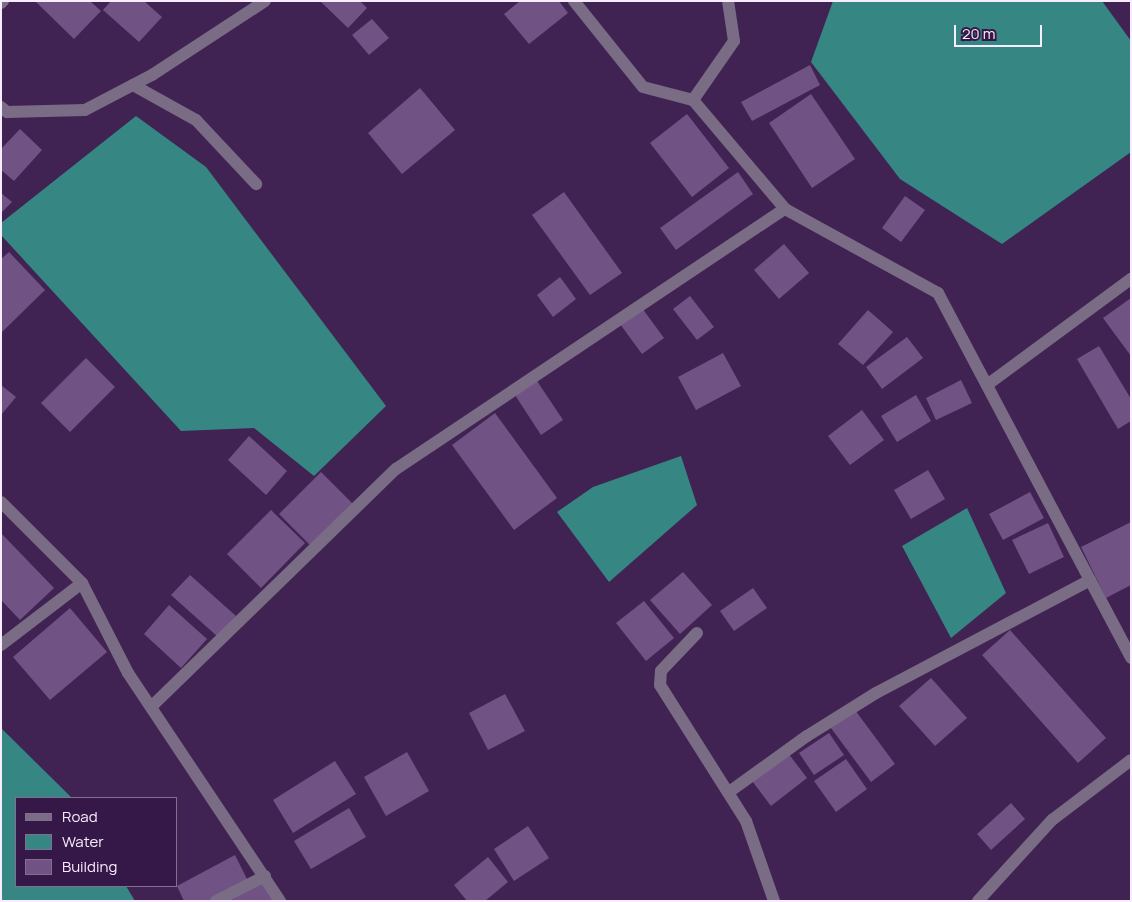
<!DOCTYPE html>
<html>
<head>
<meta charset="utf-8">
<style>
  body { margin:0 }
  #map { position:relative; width:1132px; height:902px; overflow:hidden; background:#402352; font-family:Manrope,sans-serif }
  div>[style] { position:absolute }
  .water>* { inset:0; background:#368783 }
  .building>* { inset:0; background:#715285 }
  .minor>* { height:12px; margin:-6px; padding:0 6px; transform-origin:6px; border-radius:6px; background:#7a6c84 }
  span { translate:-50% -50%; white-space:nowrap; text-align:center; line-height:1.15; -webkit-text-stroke:4px #351847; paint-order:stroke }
  .frame { position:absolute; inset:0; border:2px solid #f7edfe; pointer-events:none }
  .legend { position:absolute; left:15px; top:797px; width:162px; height:90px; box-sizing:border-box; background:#351847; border:1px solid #836d90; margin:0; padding:6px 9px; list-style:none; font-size:15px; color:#f7edfe }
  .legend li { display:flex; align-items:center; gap:10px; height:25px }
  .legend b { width:25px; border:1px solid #836d90 }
  .scale { position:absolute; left:954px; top:25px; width:88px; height:22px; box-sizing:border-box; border:2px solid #f7edfe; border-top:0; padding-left:6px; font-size:15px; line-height:18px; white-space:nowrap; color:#f7edfe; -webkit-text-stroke:4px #351847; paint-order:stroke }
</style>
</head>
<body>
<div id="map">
  <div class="water">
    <div style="clip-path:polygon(833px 1px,1102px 1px,1131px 41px,1131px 152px,1002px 244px,900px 179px,811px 62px)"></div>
    <div style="clip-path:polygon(136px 116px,206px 167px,386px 406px,314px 476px,254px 428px,181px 431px,1px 235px,1px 223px)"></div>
    <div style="clip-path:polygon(681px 456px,697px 505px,609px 582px,557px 512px,593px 487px)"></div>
    <div style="clip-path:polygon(967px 508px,1006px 593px,951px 638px,902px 546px)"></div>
    <div style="clip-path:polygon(1px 728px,72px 798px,16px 798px,16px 886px,126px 886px,135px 901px,1px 901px)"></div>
  </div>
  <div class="building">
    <div style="clip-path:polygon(35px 1px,90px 1px,101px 11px,74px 39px)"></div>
    <div style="clip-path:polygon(111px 1px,144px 1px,162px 17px,139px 42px,103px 10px)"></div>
    <div style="clip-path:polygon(320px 1px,360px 1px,367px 8px,348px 28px)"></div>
    <div style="clip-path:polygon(520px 1px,559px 1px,568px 13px,529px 44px,504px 14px)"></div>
    <div style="clip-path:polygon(372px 19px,389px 38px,369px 55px,352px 35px)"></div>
    <div style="clip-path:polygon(810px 65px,820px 85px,752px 121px,741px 102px)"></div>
    <div style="clip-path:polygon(420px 88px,455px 130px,402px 174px,368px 133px)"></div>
    <div style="clip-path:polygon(811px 94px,855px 159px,812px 188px,769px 123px)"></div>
    <div style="clip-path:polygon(687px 114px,729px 168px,692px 197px,650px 143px)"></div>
    <div style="clip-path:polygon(20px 129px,42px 150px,14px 181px,1px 170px,1px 149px)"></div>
    <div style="clip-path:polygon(738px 172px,753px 194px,676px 250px,660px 228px)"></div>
    <div style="clip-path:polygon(564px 192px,622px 273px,590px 295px,532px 215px)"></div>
    <div style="clip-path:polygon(1px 193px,12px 202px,1px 213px)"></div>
    <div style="clip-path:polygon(905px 196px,925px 210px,901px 242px,882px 228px)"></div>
    <div style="clip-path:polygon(784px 244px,809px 273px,779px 299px,754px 270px)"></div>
    <div style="clip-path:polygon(9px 252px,45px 290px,1px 333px,1px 259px)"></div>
    <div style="clip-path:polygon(560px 277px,576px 299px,553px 317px,537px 295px)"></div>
    <div style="clip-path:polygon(690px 296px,714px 327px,697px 340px,673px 309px)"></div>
    <div style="clip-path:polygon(1131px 298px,1131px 356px,1103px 318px)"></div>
    <div style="clip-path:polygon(642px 308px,664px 338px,642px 354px,620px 324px)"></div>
    <div style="clip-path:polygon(868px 310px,893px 332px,863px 365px,838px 344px)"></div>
    <div style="clip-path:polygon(907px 337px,923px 358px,882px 389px,866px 367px)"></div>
    <div style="clip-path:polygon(1099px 346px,1131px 399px,1131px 421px,1118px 429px,1077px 359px)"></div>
    <div style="clip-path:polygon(723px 353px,741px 386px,696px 410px,678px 377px)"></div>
    <div style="clip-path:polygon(86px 358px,115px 387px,70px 432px,41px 403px)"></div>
    <div style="clip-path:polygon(961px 380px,972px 403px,936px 420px,926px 398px)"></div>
    <div style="clip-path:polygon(537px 381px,563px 420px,541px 435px,515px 395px)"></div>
    <div style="clip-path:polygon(1px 385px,16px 397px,1px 415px)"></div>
    <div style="clip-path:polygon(916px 395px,931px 421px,897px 442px,881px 416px)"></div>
    <div style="clip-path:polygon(862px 410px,884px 440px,850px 465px,828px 436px)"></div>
    <div style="clip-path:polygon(495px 413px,557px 498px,514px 530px,452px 445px)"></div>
    <div style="clip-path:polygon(249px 436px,287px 471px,266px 495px,228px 460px)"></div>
    <div style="clip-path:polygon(928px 470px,945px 499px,911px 519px,894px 490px)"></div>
    <div style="clip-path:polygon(321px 472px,355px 506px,313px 548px,279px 514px)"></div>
    <div style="clip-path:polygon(1030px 492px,1044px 518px,1003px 540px,989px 514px)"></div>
    <div style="clip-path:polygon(271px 510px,305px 543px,261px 588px,227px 554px)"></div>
    <div style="clip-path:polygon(1131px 522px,1131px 585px,1106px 598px,1081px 547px)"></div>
    <div style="clip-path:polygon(1048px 523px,1064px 557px,1029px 574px,1012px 540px)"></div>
    <div style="clip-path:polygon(1px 533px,54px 588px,20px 620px,1px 600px)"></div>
    <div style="clip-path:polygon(683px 572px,712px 605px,680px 634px,650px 600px)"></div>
    <div style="clip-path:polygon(190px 575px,236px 616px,218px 637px,171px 595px)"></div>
    <div style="clip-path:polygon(753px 588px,767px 608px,734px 631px,720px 611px)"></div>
    <div style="clip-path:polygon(644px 601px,674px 638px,646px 661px,616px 623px)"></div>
    <div style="clip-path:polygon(169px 605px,207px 639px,181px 668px,144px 634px)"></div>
    <div style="clip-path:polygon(70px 608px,107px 652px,50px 700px,13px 657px)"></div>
    <div style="clip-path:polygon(1010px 630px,1106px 738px,1078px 763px,982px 655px)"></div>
    <div style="clip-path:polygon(931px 678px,967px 718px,935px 746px,899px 706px)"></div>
    <div style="clip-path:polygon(505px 694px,525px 731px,488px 750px,469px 713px)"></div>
    <div style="clip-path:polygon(855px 710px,895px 764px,871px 782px,831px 728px)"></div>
    <div style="clip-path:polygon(829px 733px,844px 755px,814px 775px,799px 753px)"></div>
    <div style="clip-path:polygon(407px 752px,429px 791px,386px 816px,364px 777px)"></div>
    <div style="clip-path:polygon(788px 753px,807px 778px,771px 806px,752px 781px)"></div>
    <div style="clip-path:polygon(846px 759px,867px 789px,836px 812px,814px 781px)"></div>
    <div style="clip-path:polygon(335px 761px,356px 794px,293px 833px,273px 800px)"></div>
    <div style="clip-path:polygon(1011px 803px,1025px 819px,991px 850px,977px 834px)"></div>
    <div style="clip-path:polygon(349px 808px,366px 837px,311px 869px,294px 841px)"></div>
    <div style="clip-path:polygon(528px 826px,549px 858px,514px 881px,494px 849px)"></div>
    <div style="clip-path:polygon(235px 855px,248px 881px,211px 901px,184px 901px,177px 886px)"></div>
    <div style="clip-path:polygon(488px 857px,508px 882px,485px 901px,467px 901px,454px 885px)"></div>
    <div style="clip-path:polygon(261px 881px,274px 901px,230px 901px)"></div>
  </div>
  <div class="minor">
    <div style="left:574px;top:1px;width:110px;rotate:51.3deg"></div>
    <div style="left:643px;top:87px;width:52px;rotate:14.6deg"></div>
    <div style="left:693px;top:100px;width:143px;rotate:49.8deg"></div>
    <div style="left:1px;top:3px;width:3px;rotate:-45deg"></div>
    <div style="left:133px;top:85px;width:72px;rotate:29.1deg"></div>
    <div style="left:196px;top:120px;width:88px;rotate:46.8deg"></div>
    <div style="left:693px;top:100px;width:72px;rotate:-55.2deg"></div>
    <div style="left:734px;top:41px;width:40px;rotate:-98.5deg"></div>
    <div style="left:1px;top:107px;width:8px;rotate:40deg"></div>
    <div style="left:7px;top:112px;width:78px;rotate:-1.5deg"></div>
    <div style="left:85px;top:110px;width:76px;rotate:-27.6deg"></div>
    <div style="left:152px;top:75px;width:135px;rotate:-33.2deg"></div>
    <div style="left:987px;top:385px;width:179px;rotate:-36.4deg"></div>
    <div style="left:1px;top:502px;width:115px;rotate:45deg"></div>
    <div style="left:82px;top:583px;width:101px;rotate:62.9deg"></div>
    <div style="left:128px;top:673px;width:274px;rotate:56.3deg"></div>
    <div style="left:697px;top:633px;width:52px;rotate:133.5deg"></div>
    <div style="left:661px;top:671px;width:14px;rotate:94deg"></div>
    <div style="left:660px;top:685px;width:161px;rotate:57.7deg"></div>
    <div style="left:746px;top:821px;width:85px;rotate:70.7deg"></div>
    <div style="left:1px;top:645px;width:102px;rotate:-37.4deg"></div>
    <div style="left:151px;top:707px;width:342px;rotate:-44.2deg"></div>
    <div style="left:396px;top:469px;width:468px;rotate:-33.8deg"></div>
    <div style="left:785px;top:209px;width:175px;rotate:28.8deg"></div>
    <div style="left:938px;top:293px;width:413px;rotate:62.1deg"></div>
    <div style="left:729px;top:792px;width:96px;rotate:-35.7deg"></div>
    <div style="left:807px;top:736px;width:81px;rotate:-31.9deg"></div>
    <div style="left:876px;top:693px;width:242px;rotate:-27.8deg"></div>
    <div style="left:216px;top:901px;width:55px;rotate:-27deg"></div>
    <div style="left:978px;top:901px;width:110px;rotate:-47.6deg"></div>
    <div style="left:1052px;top:820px;width:99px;rotate:-37.2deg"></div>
  </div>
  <div class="frame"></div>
  <ul class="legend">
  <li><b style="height:6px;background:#7a6c84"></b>Road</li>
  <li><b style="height:14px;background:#368783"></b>Water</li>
  <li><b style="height:14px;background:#715285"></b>Building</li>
  </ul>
  <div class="scale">20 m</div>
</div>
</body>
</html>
